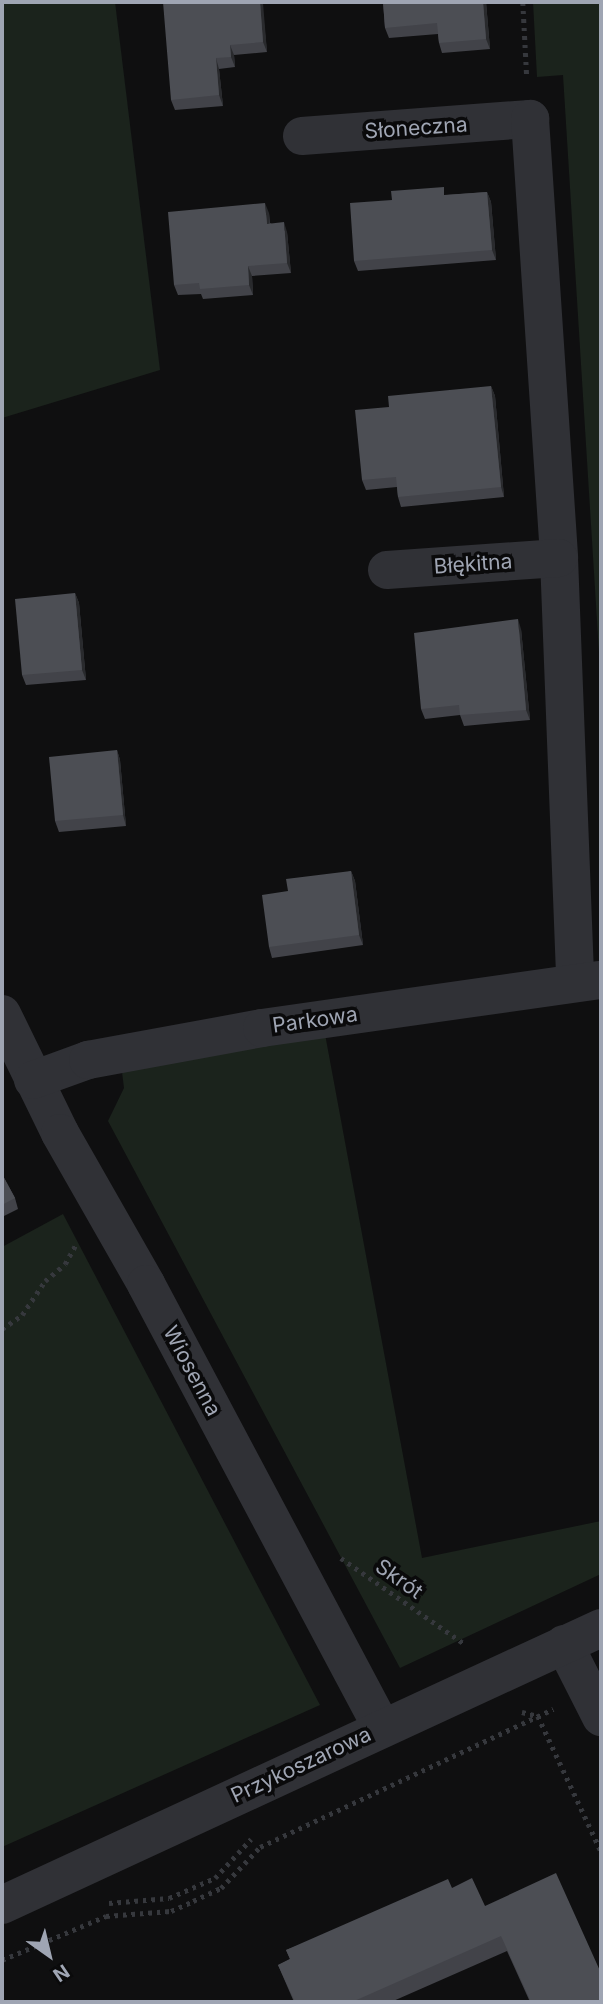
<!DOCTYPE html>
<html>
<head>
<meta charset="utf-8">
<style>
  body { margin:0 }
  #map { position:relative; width:603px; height:2004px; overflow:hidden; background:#0f0f10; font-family:Inter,sans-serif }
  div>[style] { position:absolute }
  .green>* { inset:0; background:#1b231c }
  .path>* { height:4.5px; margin-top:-2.25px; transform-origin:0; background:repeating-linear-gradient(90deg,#36383d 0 3.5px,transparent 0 8.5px) }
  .minor>* { height:38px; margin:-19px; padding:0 19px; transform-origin:19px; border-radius:19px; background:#303136 }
  .wall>* { inset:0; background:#424349 }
  .shaded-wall>* { inset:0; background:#292a2d }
  .building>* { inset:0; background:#4c4e54 }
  span { translate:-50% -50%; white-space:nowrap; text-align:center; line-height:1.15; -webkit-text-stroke:7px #0a0a0b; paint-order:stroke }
  .street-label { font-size:21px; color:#9fa5b3 }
  .frame { position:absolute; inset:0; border:4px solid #9fa5b3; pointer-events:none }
  .north { position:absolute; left:14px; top:1920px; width:70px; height:70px; -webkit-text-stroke:5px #0a0a0b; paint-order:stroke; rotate:146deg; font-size:19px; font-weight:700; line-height:28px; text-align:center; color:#9fa5b3 }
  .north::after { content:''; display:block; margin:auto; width:24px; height:32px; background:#9fa5b3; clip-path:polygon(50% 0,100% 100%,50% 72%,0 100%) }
</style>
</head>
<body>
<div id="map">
  <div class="green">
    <div style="clip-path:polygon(2px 2px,115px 2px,160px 370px,2px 418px)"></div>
    <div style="clip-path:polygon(533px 2px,601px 2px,601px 685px,563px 75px,537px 77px)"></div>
    <div style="clip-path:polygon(325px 1034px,422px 1558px,601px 1521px,601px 1574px,400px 1668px,108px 1121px,124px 1088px,122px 1072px)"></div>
    <div style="clip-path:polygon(63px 1214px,320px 1705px,2px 1847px,2px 1247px)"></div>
  </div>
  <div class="path">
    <div style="left:523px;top:2px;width:76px;rotate:87deg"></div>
    <div style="left:2px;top:1329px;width:24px;rotate:-35deg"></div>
    <div style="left:22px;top:1315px;width:41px;rotate:-55.9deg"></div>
    <div style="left:45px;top:1281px;width:26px;rotate:-40deg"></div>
    <div style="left:65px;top:1264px;width:25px;rotate:-61deg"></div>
    <div style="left:341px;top:1558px;width:152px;rotate:34.8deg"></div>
    <div style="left:522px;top:1712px;width:16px;rotate:14deg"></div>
    <div style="left:538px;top:1716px;width:149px;rotate:65deg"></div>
    <div style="left:109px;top:1903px;width:60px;rotate:-4.8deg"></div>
    <div style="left:169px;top:1898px;width:50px;rotate:-23.5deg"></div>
    <div style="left:215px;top:1878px;width:53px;rotate:-47.3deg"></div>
    <div style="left:2px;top:1960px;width:113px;rotate:-22.9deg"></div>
    <div style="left:106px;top:1916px;width:65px;rotate:-4.4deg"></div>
    <div style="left:171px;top:1911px;width:24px;rotate:-24deg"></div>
    <div style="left:193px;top:1901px;width:31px;rotate:-25deg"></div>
    <div style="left:221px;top:1888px;width:57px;rotate:-46.4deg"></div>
    <div style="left:260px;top:1847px;width:324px;rotate:-25.2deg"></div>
  </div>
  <div class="minor">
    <div style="left:302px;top:136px;width:229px;rotate:-4.3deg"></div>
    <div style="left:530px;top:119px;width:440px;rotate:86.2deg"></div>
    <div style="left:559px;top:558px;width:424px;rotate:87.8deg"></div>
    <div style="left:387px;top:570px;width:172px;rotate:-4deg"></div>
    <div style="left:2px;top:1014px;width:132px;rotate:64deg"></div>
    <div style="left:60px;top:1133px;width:174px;rotate:60.3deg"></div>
    <div style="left:146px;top:1284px;width:503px;rotate:62.01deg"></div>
    <div style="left:33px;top:1080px;width:59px;rotate:-20deg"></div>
    <div style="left:88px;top:1060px;width:177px;rotate:-10.4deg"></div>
    <div style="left:262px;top:1028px;width:340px;rotate:-8.1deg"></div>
    <div style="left:564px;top:1644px;width:82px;rotate:63.1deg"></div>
    <div style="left:2px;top:1905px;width:660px;rotate:-24.82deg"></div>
  </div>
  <div class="wall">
    <div style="clip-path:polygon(262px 2px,267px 52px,234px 55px,235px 67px,219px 69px,223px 106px,175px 110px,171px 100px)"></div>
    <div style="clip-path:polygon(383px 2px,486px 2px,490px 49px,442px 53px,439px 43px,438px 34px,389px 38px,385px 28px)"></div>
    <div style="clip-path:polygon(487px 192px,491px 202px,496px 260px,358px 271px,354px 261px,447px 195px)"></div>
    <div style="clip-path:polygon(269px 213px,270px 223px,287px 232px,291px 273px,252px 276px,253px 295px,203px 299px,201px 294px,178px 295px,174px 285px)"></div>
    <div style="clip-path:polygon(491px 386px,495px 396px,504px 497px,401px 507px,398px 497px,397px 487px,366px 490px,362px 480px)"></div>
    <div style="clip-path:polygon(75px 593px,79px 603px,86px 680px,26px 685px,22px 675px)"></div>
    <div style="clip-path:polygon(521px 629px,530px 720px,464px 726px,460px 715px,425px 719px,421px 709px)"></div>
    <div style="clip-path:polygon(117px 750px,120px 760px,126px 826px,59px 832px,55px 821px)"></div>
    <div style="clip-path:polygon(351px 871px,355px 881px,363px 945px,272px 958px,269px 947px,288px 891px)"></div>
    <div style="clip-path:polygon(2px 1174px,15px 1198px,18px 1209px,2px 1217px)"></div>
    <div style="clip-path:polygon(452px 1888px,485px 1906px,601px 2002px,530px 2002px,507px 1951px,391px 2002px,294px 2002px,278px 1965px,290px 1959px,286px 1950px)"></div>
  </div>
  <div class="shaded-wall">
    <div style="clip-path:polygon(260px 2px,263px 3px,267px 52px,263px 42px)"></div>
    <div style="clip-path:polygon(483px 2px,486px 2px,490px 49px,486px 39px)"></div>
    <div style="clip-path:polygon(230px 45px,234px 55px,235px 67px,231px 57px)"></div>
    <div style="clip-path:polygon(216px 58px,219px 69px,223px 106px,219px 95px)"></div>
    <div style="clip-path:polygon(487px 192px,491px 202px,496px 260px,492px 250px)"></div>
    <div style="clip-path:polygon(265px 203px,269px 213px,270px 234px,267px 224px)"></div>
    <div style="clip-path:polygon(284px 222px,287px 232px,291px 273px,287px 263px)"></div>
    <div style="clip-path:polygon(248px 266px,252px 276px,253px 295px,249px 285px)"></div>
    <div style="clip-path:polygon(491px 386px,495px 396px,504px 497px,501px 487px)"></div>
    <div style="clip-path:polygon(75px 593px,79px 603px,86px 680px,82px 670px)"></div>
    <div style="clip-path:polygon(518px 619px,521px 629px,530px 720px,526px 710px)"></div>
    <div style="clip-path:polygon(117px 750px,120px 760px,126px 826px,123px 815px)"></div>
    <div style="clip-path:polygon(351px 871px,355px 881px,363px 945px,359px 935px)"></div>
  </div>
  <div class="building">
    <div style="clip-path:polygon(163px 2px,260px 2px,263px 42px,230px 45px,231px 57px,216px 58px,219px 95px,171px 100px)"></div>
    <div style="clip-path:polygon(383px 2px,483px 2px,486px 39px,439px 43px,437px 23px,385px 28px)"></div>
    <div style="clip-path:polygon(444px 187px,444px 195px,487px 192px,492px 250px,354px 261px,350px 203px,392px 200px,391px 191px)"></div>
    <div style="clip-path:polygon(265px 203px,267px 224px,284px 222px,287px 263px,248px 266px,249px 285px,200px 289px,199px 283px,174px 285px,168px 212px)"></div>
    <div style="clip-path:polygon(491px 386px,501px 487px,398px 497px,396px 477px,362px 480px,355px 410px,389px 407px,388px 396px)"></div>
    <div style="clip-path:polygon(75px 593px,82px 670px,22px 675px,15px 599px)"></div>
    <div style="clip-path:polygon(518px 619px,526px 710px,460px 715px,459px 705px,421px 709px,414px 633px)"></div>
    <div style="clip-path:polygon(117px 750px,123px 815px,55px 821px,49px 757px)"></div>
    <div style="clip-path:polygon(351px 871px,359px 935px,269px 947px,262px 895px,288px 891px,286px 879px)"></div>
    <div style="clip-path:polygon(2px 1174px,15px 1198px,2px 1205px)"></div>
    <div style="clip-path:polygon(556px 1873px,601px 1973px,601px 2002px,531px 2002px,501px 1936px,352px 2002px,295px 2002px,278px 1965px,290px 1959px,286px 1950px,448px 1879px,452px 1888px,472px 1878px,485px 1906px)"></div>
  </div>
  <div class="street-label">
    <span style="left:416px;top:128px;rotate:-4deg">Słoneczna</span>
    <span style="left:473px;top:564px;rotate:-4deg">Błękitna</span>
    <span style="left:315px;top:1020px;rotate:-8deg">Parkowa</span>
    <span style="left:192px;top:1371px;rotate:62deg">Wiosenna</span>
    <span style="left:399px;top:1579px;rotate:35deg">Skrót</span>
    <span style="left:301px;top:1765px;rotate:-25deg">Przykoszarowa</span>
  </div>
  <div class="frame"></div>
  <div class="north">N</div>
</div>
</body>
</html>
